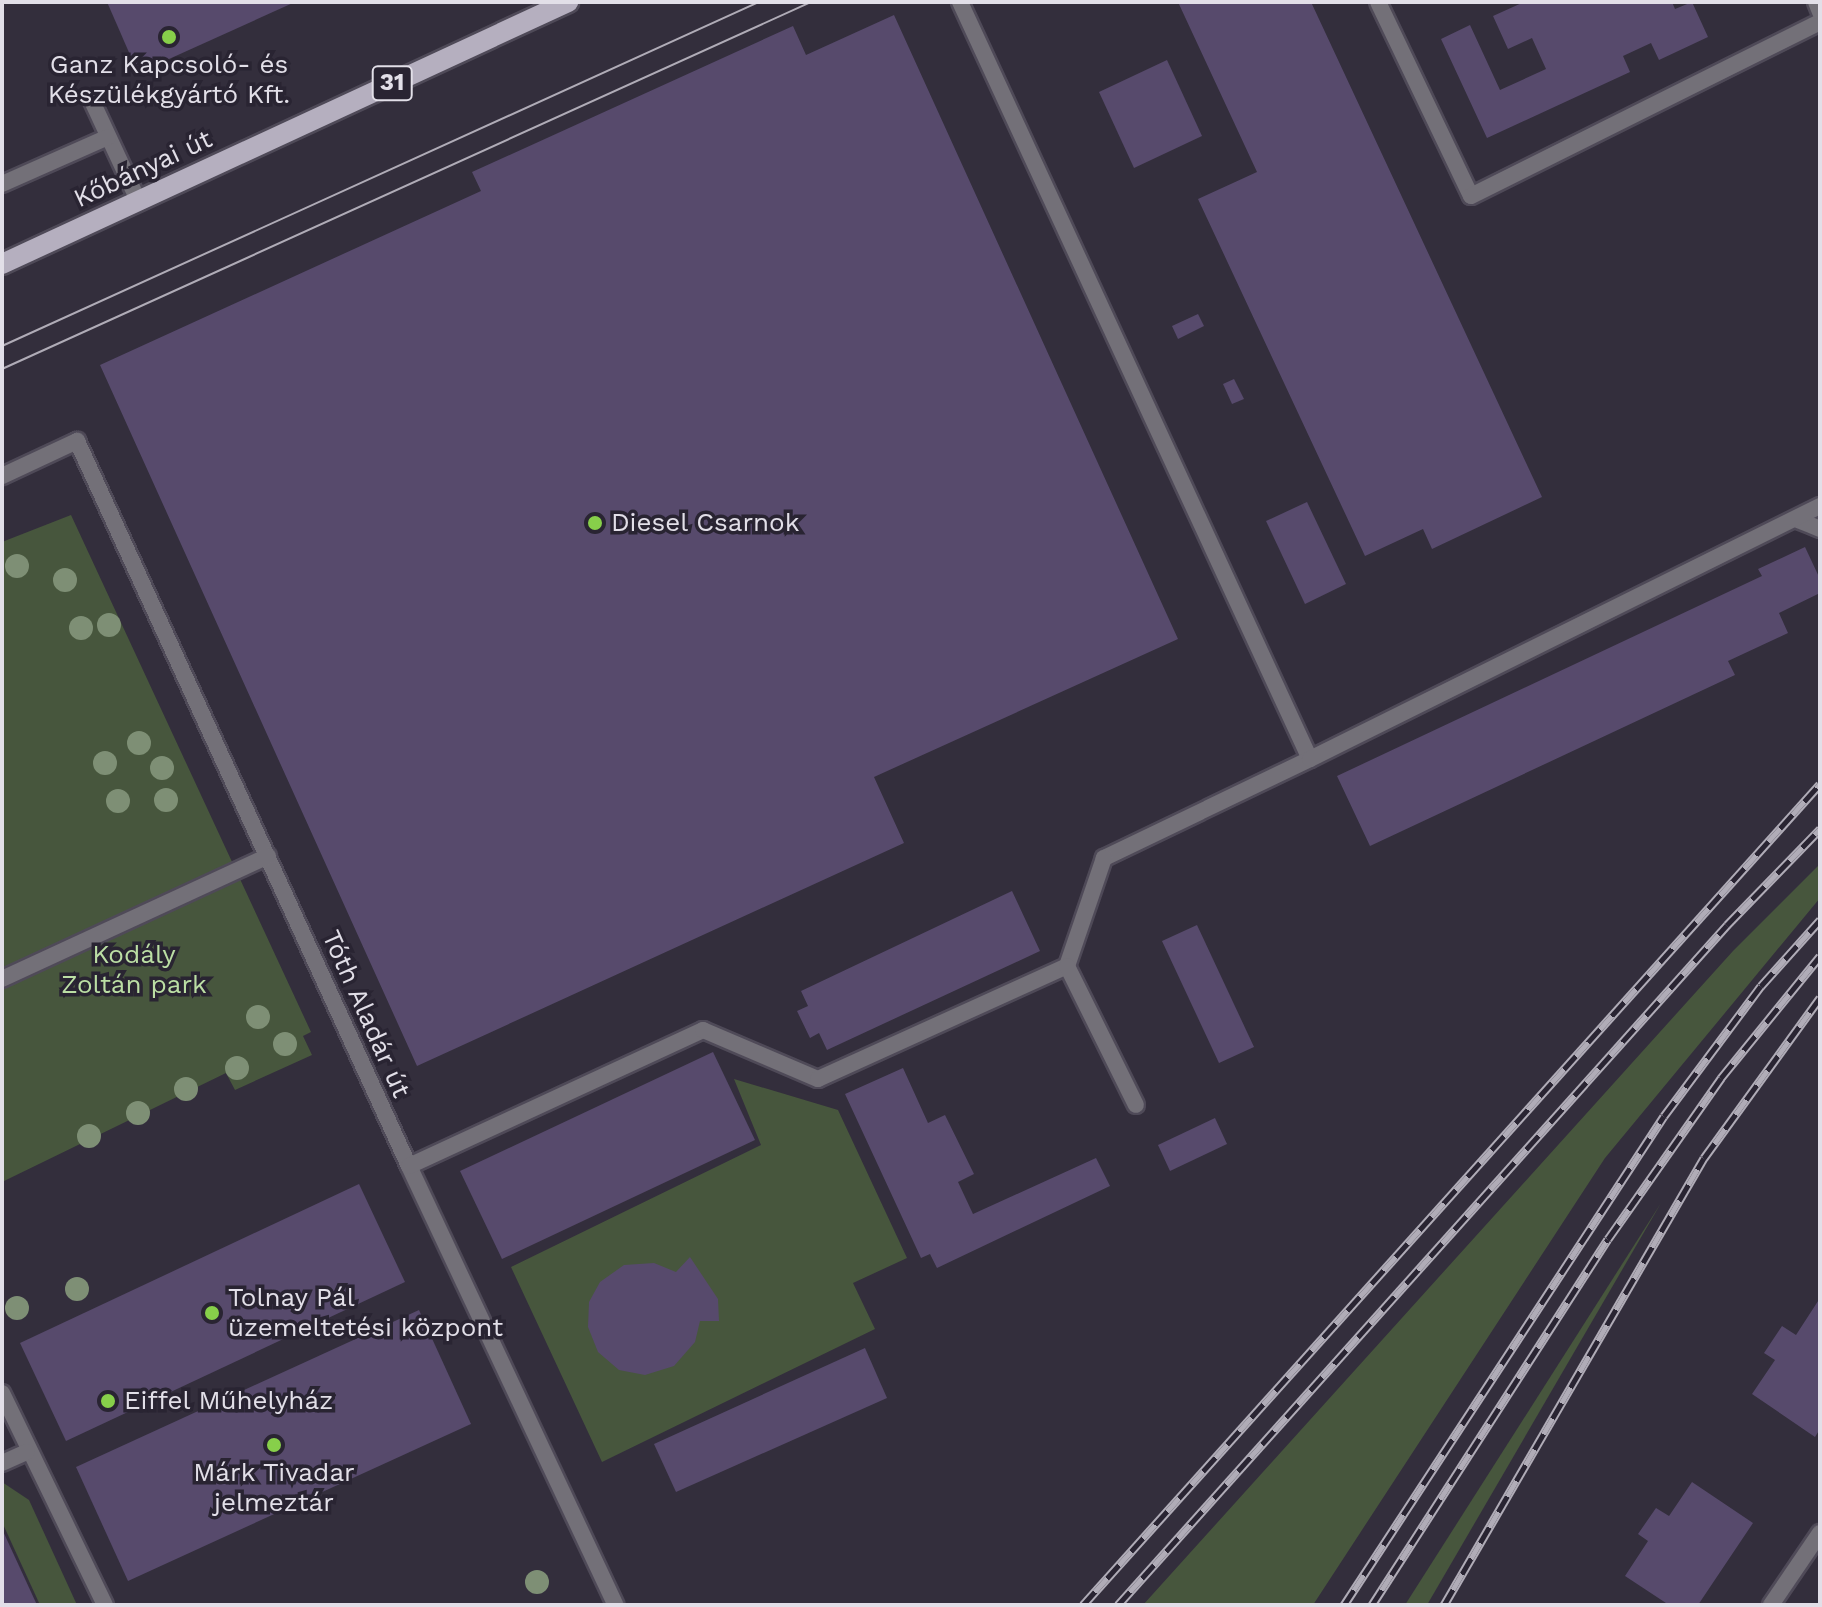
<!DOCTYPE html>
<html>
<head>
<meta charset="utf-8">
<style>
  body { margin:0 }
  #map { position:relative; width:1822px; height:1607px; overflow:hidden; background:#332e3c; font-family:"Work Sans",sans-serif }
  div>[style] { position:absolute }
  .green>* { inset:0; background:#47563d }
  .building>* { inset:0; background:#574a6c }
  .roads { filter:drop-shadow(2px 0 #4f4a58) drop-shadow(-2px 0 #4f4a58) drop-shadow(0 2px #4f4a58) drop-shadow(0 -2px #4f4a58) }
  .lane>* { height:16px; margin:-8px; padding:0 8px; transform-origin:8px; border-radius:8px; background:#737078 }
  .street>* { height:16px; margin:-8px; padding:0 8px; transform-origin:8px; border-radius:8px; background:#737078 }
  .primary>* { height:20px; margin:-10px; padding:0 10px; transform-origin:10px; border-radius:10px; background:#b5afbf }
  .tram>* { height:2px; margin:-1px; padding:0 1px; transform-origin:1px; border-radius:1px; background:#b0acb7 }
  .rail>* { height:9px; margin-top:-4.5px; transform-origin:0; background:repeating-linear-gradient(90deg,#292432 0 18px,#b0acb7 0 36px); box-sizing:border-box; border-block:2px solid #b0acb7 }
  .trees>* { width:24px; height:24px; margin:-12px; border-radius:50%; background:#7e8f75 }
  .dots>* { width:22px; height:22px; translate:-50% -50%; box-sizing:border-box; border:4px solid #292432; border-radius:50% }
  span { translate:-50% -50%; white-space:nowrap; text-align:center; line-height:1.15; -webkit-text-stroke:7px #292432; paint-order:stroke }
  .shield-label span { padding:2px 6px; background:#292432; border:2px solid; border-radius:6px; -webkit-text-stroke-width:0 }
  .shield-label { font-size:24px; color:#e2dfe8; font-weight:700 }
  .poi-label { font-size:26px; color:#e2dfe8 }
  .left { translate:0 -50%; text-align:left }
  .street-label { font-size:26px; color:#e2dfe8 }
  .park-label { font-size:26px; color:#bbdea4 }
  .frame { position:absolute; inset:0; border:4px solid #e2dfe8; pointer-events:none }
</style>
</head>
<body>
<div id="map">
  <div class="green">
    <div style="clip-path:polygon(71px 515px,311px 1032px,303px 1036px,312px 1055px,235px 1090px,226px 1073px,2px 1182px,2px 542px)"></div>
    <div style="clip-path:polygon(1820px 864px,1820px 898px,1605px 1158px,1313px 1605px,1143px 1605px,1733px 951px)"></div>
    <div style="clip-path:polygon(734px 1079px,838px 1110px,907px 1258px,853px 1283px,875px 1329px,602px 1462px,511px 1267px,761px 1145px)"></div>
    <div style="clip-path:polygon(1661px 1203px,1427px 1605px,1405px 1605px)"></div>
    <div style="clip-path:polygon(2px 1482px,29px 1500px,77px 1605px,40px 1605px,2px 1522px)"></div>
  </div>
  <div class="building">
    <div style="clip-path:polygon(107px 2px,295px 2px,138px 73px)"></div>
    <div style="clip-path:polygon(1178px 2px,1311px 2px,1542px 497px,1432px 549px,1423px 529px,1365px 556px,1198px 199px,1257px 172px)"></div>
    <div style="clip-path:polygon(1524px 2px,1672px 2px,1675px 9px,1692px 2px,1708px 37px,1659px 60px,1651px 43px,1623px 56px,1630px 72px,1487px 138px,1441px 39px,1470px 25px,1500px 90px,1546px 69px,1532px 38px,1508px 49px,1493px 16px)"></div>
    <div style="clip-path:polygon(894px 15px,1178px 639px,874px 777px,904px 843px,417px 1066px,100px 365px,481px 191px,472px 172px,793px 26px,806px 55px)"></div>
    <div style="clip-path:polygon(1167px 60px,1202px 136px,1134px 168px,1099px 92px)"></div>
    <div style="clip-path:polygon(1198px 314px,1204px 326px,1178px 339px,1172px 326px)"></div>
    <div style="clip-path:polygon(1234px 379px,1244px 399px,1232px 404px,1223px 384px)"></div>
    <div style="clip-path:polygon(1307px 502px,1346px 584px,1305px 604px,1266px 521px)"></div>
    <div style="clip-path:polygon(1805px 547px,1820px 579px,1820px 593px,1779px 613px,1788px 633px,1728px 661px,1735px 675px,1370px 846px,1337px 776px,1762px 576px,1758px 569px)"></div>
    <div style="clip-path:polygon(1012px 891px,1040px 951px,827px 1050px,819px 1033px,810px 1038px,797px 1011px,808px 1006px,801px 991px)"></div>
    <div style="clip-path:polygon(1197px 925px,1254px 1047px,1219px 1063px,1162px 941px)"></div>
    <div style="clip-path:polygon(713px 1052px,755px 1140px,502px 1259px,460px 1171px)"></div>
    <div style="clip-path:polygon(903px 1068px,928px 1123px,945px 1115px,974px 1174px,958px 1182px,973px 1214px,1096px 1158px,1110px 1186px,937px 1268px,930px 1254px,921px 1258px,845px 1094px)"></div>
    <div style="clip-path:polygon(1215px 1118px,1227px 1144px,1170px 1171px,1158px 1145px)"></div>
    <div style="clip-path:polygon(359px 1184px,405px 1282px,66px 1441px,20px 1343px)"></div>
    <div style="clip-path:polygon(690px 1257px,718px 1299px,719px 1321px,700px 1321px,695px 1342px,674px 1366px,645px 1375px,619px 1370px,598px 1352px,588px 1327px,589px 1302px,600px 1282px,624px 1265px,654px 1263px,676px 1272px)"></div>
    <div style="clip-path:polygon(1820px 1298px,1820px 1429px,1815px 1437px,1752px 1394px,1775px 1360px,1764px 1353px,1782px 1326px,1796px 1335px)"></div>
    <div style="clip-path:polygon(419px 1310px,471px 1424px,128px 1581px,76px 1467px)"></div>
    <div style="clip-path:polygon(865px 1348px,887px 1398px,676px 1492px,654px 1444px)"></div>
    <div style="clip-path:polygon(1692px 1482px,1753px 1523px,1698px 1605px,1669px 1605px,1625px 1576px,1648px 1541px,1638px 1534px,1656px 1508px,1669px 1516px)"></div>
    <div style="clip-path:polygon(2px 1529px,37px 1605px,2px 1605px)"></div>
  </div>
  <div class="roads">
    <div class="lane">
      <div style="left:960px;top:2px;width:834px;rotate:65.19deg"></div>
      <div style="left:1310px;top:759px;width:229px;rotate:154.3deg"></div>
      <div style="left:1104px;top:858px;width:114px;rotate:108.9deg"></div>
      <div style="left:1378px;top:2px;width:215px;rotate:64.4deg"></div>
      <div style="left:1471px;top:196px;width:390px;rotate:-26.5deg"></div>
      <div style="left:1816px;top:2px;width:11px;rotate:68deg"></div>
      <div style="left:92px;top:101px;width:109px;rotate:65.1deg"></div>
      <div style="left:2px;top:184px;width:116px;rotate:-23.9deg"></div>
      <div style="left:2px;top:476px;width:83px;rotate:-25deg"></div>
      <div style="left:77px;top:441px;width:797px;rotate:65.4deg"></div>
      <div style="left:409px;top:1166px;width:485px;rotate:64.8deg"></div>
      <div style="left:1798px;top:520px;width:24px;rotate:22deg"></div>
      <div style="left:1310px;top:759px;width:569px;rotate:-26.39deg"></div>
      <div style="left:2px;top:979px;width:293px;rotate:-24.8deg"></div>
      <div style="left:409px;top:1166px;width:324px;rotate:-24.8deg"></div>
      <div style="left:703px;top:1030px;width:125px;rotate:23.1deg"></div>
      <div style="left:818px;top:1079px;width:273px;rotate:-24.4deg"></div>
      <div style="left:1067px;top:966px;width:155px;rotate:63.6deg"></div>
      <div style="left:2px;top:1393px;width:236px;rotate:64.1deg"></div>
      <div style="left:2px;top:1463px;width:27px;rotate:-24deg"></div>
    </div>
    <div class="street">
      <div style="left:1771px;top:1605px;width:87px;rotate:-55.8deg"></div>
    </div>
    <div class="primary">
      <div style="left:2px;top:264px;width:624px;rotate:-24.84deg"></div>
    </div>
  </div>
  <div class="tram">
    <div style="left:2px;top:346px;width:831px;rotate:-24.44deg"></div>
    <div style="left:2px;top:369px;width:888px;rotate:-24.4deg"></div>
  </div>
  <div class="rail">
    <div style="left:1083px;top:1605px;width:1103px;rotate:-48.09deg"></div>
    <div style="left:1118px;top:1605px;width:913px;rotate:-48.15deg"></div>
    <div style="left:1727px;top:925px;width:134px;rotate:-45.9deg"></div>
    <div style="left:1344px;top:1605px;width:584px;rotate:-56.8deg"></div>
    <div style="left:1664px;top:1116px;width:162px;rotate:-53.3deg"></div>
    <div style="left:1761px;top:986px;width:89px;rotate:-48.2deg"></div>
    <div style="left:1372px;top:1605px;width:435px;rotate:-57.2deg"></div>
    <div style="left:1608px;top:1239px;width:197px;rotate:-54.9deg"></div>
    <div style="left:1721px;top:1078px;width:157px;rotate:-50.9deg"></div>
    <div style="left:1444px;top:1605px;width:517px;rotate:-59.82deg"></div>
    <div style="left:1704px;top:1158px;width:198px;rotate:-54.1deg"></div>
  </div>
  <div class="trees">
    <div style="left:17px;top:566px"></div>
    <div style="left:65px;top:580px"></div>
    <div style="left:109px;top:625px"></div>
    <div style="left:81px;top:628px"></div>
    <div style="left:139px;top:743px"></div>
    <div style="left:105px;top:763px"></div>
    <div style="left:162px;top:768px"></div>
    <div style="left:166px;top:800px"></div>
    <div style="left:118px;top:801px"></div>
    <div style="left:258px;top:1017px"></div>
    <div style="left:285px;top:1044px"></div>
    <div style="left:237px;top:1068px"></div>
    <div style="left:186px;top:1089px"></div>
    <div style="left:138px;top:1113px"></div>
    <div style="left:89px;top:1136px"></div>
    <div style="left:77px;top:1289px"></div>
    <div style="left:17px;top:1308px"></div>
    <div style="left:537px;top:1582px"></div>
  </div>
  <div class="dots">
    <div style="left:169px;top:37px;background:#87cf4a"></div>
    <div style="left:595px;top:523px;background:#87cf4a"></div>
    <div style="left:212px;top:1313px;background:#87cf4a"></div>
    <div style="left:108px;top:1401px;background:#87cf4a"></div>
    <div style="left:274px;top:1445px;background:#87cf4a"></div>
  </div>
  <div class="shield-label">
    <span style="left:392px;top:83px">31</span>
  </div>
  <div class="poi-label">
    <span style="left:169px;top:80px">Ganz Kapcsoló- és<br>Készülékgyártó Kft.</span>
    <span class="left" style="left:611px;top:523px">Diesel Csarnok</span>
    <span class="left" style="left:228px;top:1313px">Tolnay Pál<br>üzemeltetési központ</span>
    <span class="left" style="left:124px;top:1401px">Eiffel Műhelyház</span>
    <span style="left:274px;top:1488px">Márk Tivadar<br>jelmeztár</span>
  </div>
  <div class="street-label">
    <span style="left:143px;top:169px;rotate:-25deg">Kőbányai út</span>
    <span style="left:366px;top:1014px;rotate:66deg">Tóth Aladár út</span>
  </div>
  <div class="park-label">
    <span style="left:134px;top:970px">Kodály<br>Zoltán park</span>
  </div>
  <div class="frame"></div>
</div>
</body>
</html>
